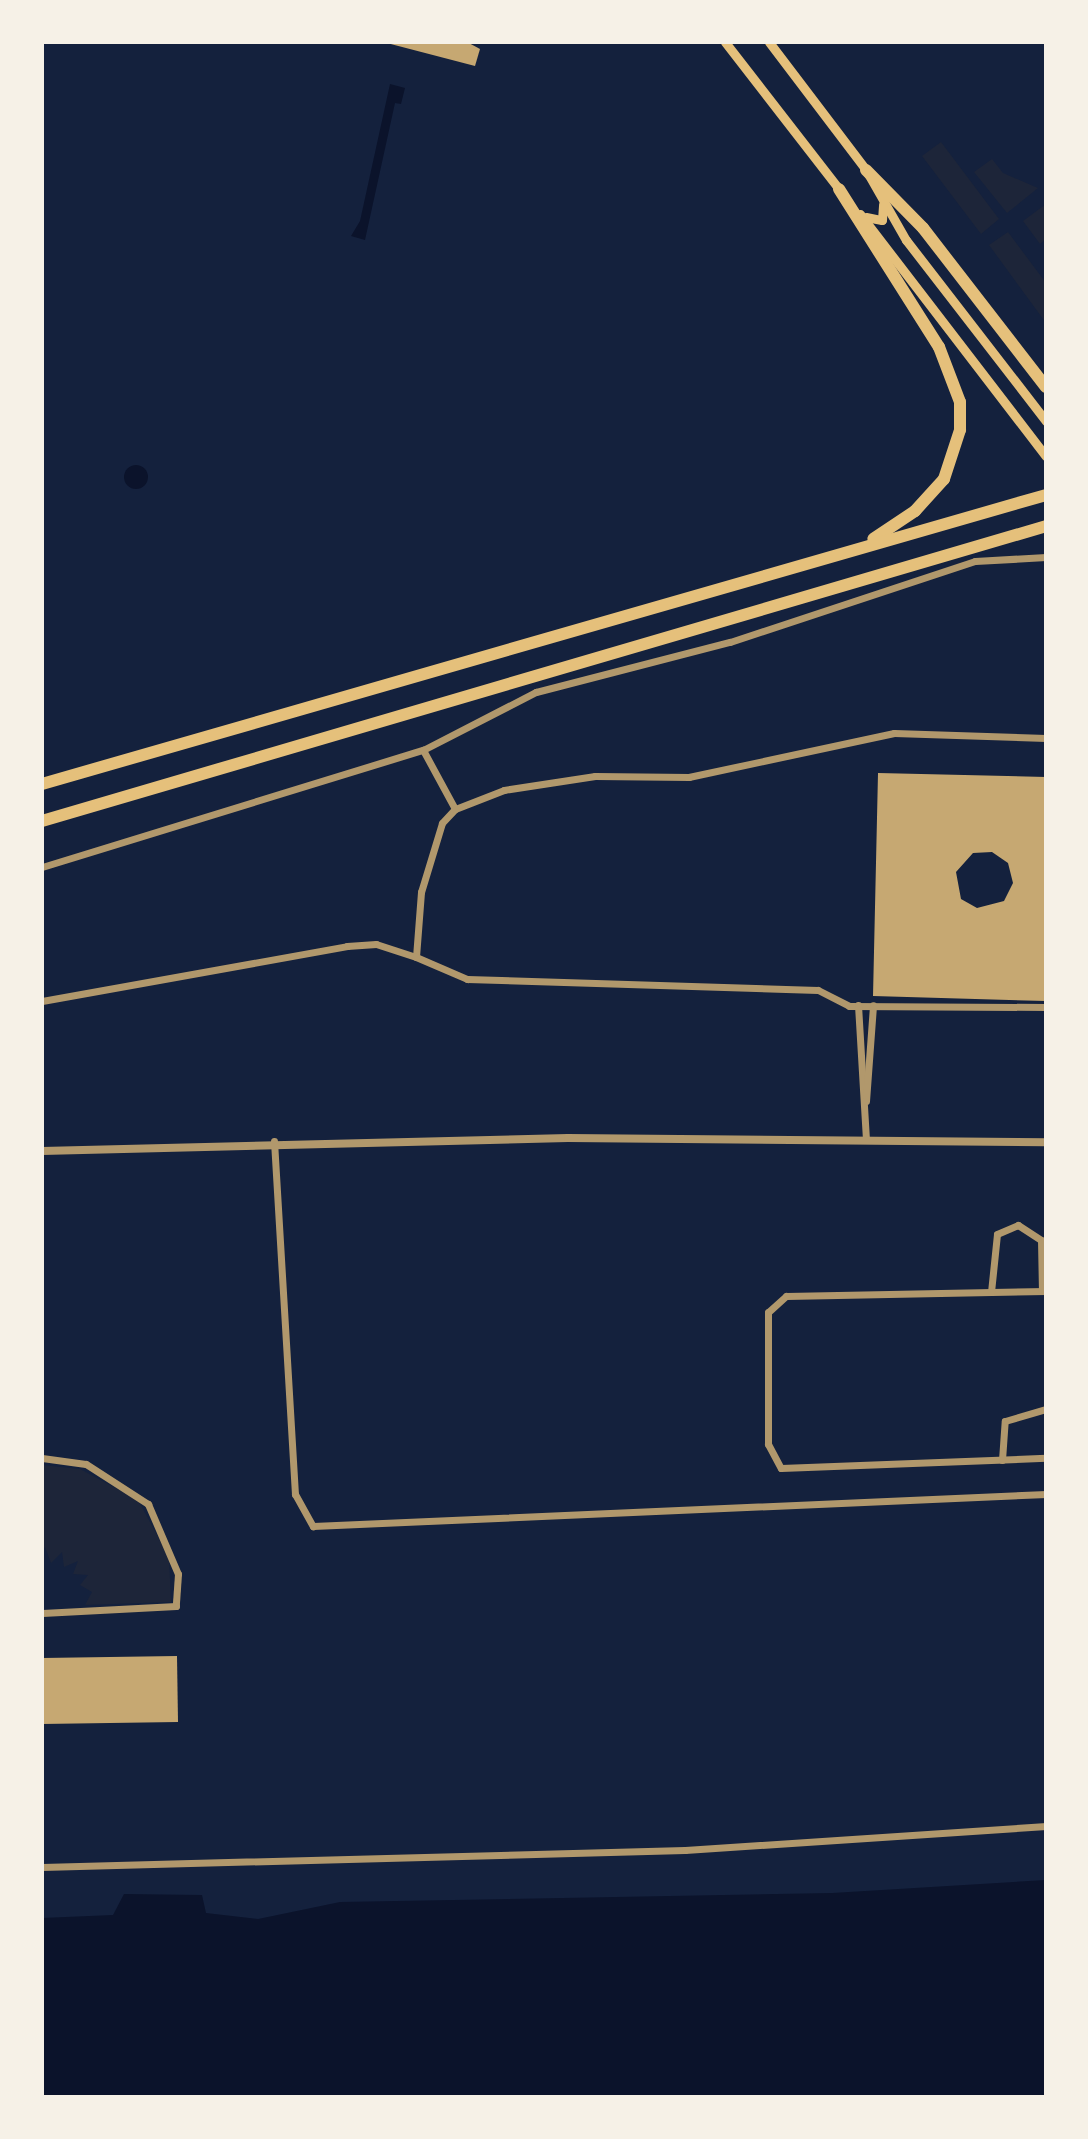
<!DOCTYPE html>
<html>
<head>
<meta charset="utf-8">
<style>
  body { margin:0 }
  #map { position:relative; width:1088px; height:2139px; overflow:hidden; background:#14213d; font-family:"Crimson Pro",serif }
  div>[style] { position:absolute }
  .green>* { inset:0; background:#1d2539 }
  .water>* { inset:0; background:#0b132b }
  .round { border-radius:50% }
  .building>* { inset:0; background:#c6a872 }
  .minor>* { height:7px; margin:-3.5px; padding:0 3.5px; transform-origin:3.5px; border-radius:3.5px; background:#b1986c }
  .tertiary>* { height:8px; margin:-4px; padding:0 4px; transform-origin:4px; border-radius:4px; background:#b1986c }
  .secondary>* { height:9px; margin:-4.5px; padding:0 4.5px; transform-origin:4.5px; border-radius:4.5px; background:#e5c07b }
  .motorway>* { height:12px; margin:-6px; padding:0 6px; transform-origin:6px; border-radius:6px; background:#e5c07b }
  span { translate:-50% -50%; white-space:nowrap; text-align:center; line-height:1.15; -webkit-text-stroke:6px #f6f1e7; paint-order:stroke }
  .frame { position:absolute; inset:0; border:44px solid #f6f1e7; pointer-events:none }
</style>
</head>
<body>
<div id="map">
  <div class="green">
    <div style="clip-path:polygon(941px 142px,999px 219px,981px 234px,922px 156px)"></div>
    <div style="clip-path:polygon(992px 159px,1003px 173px,1038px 188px,1007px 213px,974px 172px)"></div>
    <div style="clip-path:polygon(1046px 204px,1046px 239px,1040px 244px,1023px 221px)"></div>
    <div style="clip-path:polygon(1008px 232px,1046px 283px,1046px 323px,989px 245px)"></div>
    <div style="clip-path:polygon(42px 1465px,80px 1469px,138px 1500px,169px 1557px,171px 1602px,85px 1605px,92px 1592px,80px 1585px,88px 1575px,73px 1574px,78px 1561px,64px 1567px,62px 1552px,51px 1563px,45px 1547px,42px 1553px)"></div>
  </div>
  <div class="water">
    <div style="clip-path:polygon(390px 84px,405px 88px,401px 104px,395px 103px,365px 240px,351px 236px,360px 221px)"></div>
    <div class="round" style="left:124px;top:465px;width:24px;height:24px"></div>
    <div style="clip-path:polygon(1046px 1880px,1046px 2097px,42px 2097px,42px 1918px,113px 1915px,124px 1894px,202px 1895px,206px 1913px,258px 1919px,340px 1902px,832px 1893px)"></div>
  </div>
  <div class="building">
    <div style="clip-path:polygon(383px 42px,467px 42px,480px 49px,475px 66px)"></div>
    <div style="clip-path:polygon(evenodd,878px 773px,1046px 777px,1046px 1001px,873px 996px,878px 773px,992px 852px,1008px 863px,1013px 883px,1004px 901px,977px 908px,961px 899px,956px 872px,973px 853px,992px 852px)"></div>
    <div style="clip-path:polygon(177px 1656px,178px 1722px,42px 1724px,42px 1658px)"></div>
  </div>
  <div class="minor">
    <div style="left:1046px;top:738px;width:152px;rotate:-178.1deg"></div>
    <div style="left:894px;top:733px;width:210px;rotate:167.9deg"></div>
    <div style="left:689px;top:777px;width:94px;rotate:-179.4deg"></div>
    <div style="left:595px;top:776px;width:92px;rotate:171.3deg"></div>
    <div style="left:504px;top:790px;width:53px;rotate:158.8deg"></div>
    <div style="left:455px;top:809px;width:19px;rotate:133deg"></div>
    <div style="left:442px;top:823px;width:72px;rotate:106.9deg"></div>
    <div style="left:421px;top:892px;width:65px;rotate:94.4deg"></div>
    <div style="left:416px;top:957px;width:56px;rotate:23.3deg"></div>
    <div style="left:467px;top:979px;width:351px;rotate:1.8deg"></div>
    <div style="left:818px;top:990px;width:35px;rotate:27deg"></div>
    <div style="left:849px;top:1006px;width:197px;rotate:0.3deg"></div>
    <div style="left:423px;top:750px;width:127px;rotate:-27.2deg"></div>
    <div style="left:536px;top:692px;width:200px;rotate:-14.5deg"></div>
    <div style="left:730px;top:642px;width:258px;rotate:-18.3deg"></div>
    <div style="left:975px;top:561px;width:71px;rotate:-3.2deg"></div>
    <div style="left:42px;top:867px;width:399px;rotate:-17.1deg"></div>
    <div style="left:423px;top:750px;width:67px;rotate:61.5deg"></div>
    <div style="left:42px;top:1001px;width:310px;rotate:-10.2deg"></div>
    <div style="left:347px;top:946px;width:29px;rotate:-4deg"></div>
    <div style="left:376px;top:944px;width:42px;rotate:18deg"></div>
    <div style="left:858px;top:1005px;width:135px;rotate:86.6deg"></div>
    <div style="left:866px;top:1101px;width:96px;rotate:-85.8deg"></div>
    <div style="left:274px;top:1141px;width:354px;rotate:86.6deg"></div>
    <div style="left:295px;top:1494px;width:37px;rotate:61deg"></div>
    <div style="left:313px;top:1526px;width:734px;rotate:-2.5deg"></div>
    <div style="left:1046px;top:1291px;width:260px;rotate:178.9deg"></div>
    <div style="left:786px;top:1296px;width:24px;rotate:138deg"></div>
    <div style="left:768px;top:1312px;width:132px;rotate:90deg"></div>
    <div style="left:768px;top:1444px;width:27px;rotate:62deg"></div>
    <div style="left:781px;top:1468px;width:265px;rotate:-2.2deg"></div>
    <div style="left:991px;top:1292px;width:58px;rotate:-84.1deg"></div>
    <div style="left:997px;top:1234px;width:23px;rotate:-23deg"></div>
    <div style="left:1018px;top:1225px;width:27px;rotate:33deg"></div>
    <div style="left:1041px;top:1240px;width:51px;rotate:88.9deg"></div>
    <div style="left:42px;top:1458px;width:44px;rotate:7.8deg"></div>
    <div style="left:86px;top:1464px;width:74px;rotate:32.8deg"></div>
    <div style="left:148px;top:1504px;width:76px;rotate:66.8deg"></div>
    <div style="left:178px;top:1574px;width:32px;rotate:94deg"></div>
    <div style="left:176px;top:1606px;width:134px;rotate:177deg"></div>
    <div style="left:1002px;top:1460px;width:39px;rotate:-86deg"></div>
    <div style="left:1005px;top:1421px;width:43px;rotate:-16.3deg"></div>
    <div style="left:42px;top:1867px;width:643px;rotate:-1.51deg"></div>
    <div style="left:685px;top:1850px;width:362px;rotate:-3.8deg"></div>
  </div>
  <div class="tertiary">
    <div style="left:42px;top:1151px;width:526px;rotate:-1.42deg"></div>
    <div style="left:568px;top:1138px;width:478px;rotate:0.5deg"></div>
  </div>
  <div class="secondary">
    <div style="left:725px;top:42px;width:192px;rotate:52.2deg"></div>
    <div style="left:769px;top:42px;width:161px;rotate:52.8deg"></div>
    <div style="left:866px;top:170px;width:81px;rotate:60.3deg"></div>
    <div style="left:906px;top:240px;width:229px;rotate:52.3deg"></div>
    <div style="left:860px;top:214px;width:305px;rotate:52.5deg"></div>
    <div style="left:866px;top:217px;width:16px;rotate:11deg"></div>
    <div style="left:882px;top:220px;width:16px;rotate:-86deg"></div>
  </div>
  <div class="motorway">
    <div style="left:866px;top:170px;width:81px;rotate:45.5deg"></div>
    <div style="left:923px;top:228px;width:201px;rotate:52.3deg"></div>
    <div style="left:839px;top:189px;width:187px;rotate:57.7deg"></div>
    <div style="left:939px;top:347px;width:59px;rotate:69.1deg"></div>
    <div style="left:960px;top:402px;width:28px;rotate:90deg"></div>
    <div style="left:960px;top:430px;width:52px;rotate:108.1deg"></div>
    <div style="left:944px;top:479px;width:43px;rotate:132.2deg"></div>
    <div style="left:915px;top:511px;width:50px;rotate:146.3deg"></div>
    <div style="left:42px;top:784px;width:1045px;rotate:-16.06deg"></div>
    <div style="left:42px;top:821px;width:1046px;rotate:-16.37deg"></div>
  </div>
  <div class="frame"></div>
</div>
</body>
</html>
